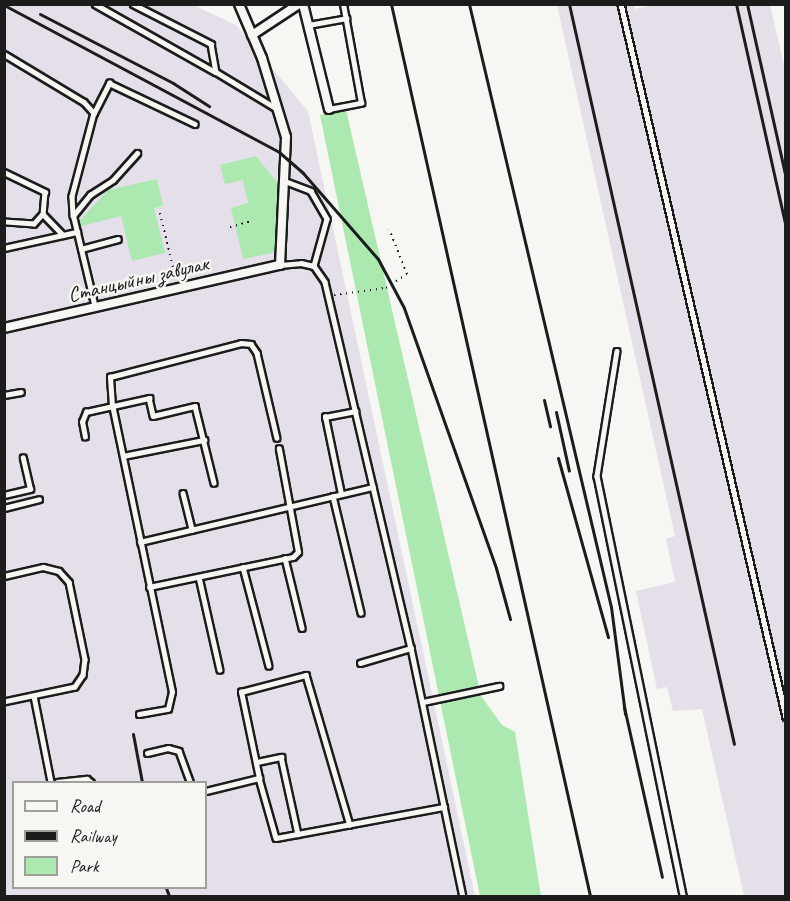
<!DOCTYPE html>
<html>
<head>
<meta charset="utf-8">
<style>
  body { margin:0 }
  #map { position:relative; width:790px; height:901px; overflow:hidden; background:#f6f6f2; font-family:Caveat,sans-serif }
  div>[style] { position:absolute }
  .built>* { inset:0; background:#e5dfea }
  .green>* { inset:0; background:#abe9b1 }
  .path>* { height:2px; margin-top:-1px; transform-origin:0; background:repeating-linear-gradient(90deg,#1c1c1c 0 1.5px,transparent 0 6px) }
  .roads { filter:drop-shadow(2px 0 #1c1c1c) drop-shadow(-2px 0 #1c1c1c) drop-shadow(0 2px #1c1c1c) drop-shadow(0 -2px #1c1c1c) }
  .service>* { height:4.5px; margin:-2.25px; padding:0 2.25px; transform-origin:2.25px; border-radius:2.25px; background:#f6f6f2 }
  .minor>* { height:8px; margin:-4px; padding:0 4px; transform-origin:4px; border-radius:4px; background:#f6f6f2 }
  .rail>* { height:3px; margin:-1.5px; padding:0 1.5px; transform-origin:1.5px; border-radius:1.5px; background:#1c1c1c }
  span { translate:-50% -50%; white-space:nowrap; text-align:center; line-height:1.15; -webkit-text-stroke:5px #f6f6f2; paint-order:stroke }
  .street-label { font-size:21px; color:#1c1c1c }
  .frame { position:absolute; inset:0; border:6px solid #1c1c1c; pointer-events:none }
  .legend { position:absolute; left:12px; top:781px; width:195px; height:108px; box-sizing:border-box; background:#f6f6f2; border:2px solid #9f9f9c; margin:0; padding:8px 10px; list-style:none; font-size:18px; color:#1c1c1c }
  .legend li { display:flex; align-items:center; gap:12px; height:30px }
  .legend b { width:30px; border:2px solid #9f9f9c }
</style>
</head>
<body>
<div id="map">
  <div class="built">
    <div style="clip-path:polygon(656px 4px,770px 5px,786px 74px,785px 896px,744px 896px,702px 709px,673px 711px,667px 687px,657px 689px,636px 591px,675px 582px,666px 539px,675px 536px,557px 5px,634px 5px,635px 9px)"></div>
    <div style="clip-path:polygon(evenodd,5px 5px,193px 5px,236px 25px,308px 111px,475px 896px,5px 896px,5px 5px,14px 782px,206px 782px,206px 888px,14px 888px,14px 782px)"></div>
  </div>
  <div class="green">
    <div style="clip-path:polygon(346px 110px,481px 696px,502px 725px,515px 732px,541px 896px,480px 896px,320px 115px)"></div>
    <div style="clip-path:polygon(256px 156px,280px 186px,276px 246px,272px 253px,243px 259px,231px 208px,248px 203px,243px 180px,225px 184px,220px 165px)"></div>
    <div style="clip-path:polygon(157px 179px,163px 206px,154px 208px,165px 253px,132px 261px,121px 216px,73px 228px,108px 190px)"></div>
  </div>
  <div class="path">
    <div style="left:160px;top:213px;width:69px;rotate:76.6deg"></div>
    <div style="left:230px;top:227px;width:23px;rotate:-15deg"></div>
    <div style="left:334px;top:295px;width:52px;rotate:-7.7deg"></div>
    <div style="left:386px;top:288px;width:25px;rotate:-34deg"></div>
    <div style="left:407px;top:274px;width:48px;rotate:-111.8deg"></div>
  </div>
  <div class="roads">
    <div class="service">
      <div style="left:95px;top:4px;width:138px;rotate:29.5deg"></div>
      <div style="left:133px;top:4px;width:88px;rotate:27.1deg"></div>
      <div style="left:211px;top:44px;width:28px;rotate:80deg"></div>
      <div style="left:216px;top:72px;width:70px;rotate:31deg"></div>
      <div style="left:621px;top:4px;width:732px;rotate:76.97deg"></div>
      <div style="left:308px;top:25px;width:39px;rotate:-10deg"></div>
      <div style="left:4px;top:54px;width:93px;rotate:31deg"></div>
      <div style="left:84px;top:102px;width:15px;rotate:48deg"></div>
      <div style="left:94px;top:113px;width:86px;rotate:104.8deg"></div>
      <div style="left:72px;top:196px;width:20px;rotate:87deg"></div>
      <div style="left:329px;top:109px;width:33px;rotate:-11deg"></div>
      <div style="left:361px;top:103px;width:101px;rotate:-100.3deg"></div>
      <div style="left:94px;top:113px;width:34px;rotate:-63deg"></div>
      <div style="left:109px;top:83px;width:95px;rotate:25.5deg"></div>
      <div style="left:4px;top:172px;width:46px;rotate:26deg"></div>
      <div style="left:45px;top:192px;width:22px;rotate:95deg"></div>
      <div style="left:43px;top:214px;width:13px;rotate:132deg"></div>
      <div style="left:34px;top:224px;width:30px;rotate:-176deg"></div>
      <div style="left:285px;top:181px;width:28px;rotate:21deg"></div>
      <div style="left:311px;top:191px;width:32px;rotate:60deg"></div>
      <div style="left:327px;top:219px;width:49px;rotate:105.5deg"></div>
      <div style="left:43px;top:214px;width:29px;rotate:46deg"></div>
      <div style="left:4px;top:248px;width:75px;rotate:-12.4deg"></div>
      <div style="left:81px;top:249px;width:38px;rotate:-15deg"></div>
      <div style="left:280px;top:265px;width:21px;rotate:-5deg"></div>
      <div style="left:301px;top:263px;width:13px;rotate:13deg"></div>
      <div style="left:314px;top:266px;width:19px;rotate:55deg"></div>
      <div style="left:325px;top:282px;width:376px;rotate:76.8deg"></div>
      <div style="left:411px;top:648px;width:253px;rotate:78.2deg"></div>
      <div style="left:95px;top:308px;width:95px;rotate:-103.4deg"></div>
      <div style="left:73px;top:216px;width:27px;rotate:-51deg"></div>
      <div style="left:90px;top:195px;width:27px;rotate:-33deg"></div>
      <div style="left:113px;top:180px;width:36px;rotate:-48deg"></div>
      <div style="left:617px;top:351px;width:127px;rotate:99.1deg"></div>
      <div style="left:597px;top:476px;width:429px;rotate:78.4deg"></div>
      <div style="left:4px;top:395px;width:17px;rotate:-10deg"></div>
      <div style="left:85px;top:437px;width:15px;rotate:-101deg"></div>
      <div style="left:82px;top:422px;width:11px;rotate:-68deg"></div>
      <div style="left:86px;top:412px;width:65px;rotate:-12.5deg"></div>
      <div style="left:149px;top:398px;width:18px;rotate:77deg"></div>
      <div style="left:153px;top:416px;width:43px;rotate:-13.4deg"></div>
      <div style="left:195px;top:406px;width:79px;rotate:76.1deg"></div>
      <div style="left:123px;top:456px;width:83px;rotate:-11.2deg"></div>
      <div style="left:183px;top:493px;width:38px;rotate:76deg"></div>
      <div style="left:341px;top:494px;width:79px;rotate:-101.7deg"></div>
      <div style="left:325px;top:417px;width:31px;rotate:-11deg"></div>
      <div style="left:4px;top:495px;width:27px;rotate:-13deg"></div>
      <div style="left:30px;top:489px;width:32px;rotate:-103deg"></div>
      <div style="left:333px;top:496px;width:120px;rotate:76.5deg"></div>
      <div style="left:4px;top:508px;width:36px;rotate:-14deg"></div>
      <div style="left:140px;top:542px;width:239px;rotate:-13.3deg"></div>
      <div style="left:285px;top:558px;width:72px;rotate:76.3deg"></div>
      <div style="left:243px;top:567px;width:102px;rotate:75.3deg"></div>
      <div style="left:4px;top:576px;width:40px;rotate:-13deg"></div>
      <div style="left:43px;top:567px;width:16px;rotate:14deg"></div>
      <div style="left:59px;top:571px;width:15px;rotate:48deg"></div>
      <div style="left:69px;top:582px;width:79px;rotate:78.3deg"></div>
      <div style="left:85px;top:659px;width:16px;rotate:97deg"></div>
      <div style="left:83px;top:675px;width:14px;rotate:124deg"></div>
      <div style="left:75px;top:687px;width:73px;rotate:168.1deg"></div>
      <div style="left:199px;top:577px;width:95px;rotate:77.3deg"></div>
      <div style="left:149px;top:587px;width:147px;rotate:-11.8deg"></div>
      <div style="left:293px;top:557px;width:7px;rotate:-45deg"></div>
      <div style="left:298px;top:552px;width:105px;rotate:-100.5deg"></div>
      <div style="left:360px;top:663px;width:53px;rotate:-16.4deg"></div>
      <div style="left:34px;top:696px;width:88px;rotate:78.8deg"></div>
      <div style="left:423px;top:702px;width:78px;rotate:-11.9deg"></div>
      <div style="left:139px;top:714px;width:29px;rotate:-10deg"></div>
      <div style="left:168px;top:709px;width:17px;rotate:-77deg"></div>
      <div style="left:172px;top:692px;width:292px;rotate:-101.8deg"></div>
      <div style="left:112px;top:406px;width:29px;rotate:-94deg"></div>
      <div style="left:110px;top:377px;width:135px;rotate:-14.5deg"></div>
      <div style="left:241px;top:343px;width:10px;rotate:6deg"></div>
      <div style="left:251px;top:344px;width:11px;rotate:56deg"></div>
      <div style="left:257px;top:353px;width:87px;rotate:76.8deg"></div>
      <div style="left:147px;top:753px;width:22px;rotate:-13deg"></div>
      <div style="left:168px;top:748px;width:11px;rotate:15deg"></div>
      <div style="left:179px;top:751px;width:33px;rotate:70deg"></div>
      <div style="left:257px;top:762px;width:25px;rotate:-12deg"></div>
      <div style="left:281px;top:757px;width:79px;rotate:77.6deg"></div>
      <div style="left:259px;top:778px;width:62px;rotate:74.2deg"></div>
      <div style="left:276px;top:838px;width:171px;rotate:-10.5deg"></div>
      <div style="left:57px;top:782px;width:30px;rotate:-6deg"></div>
      <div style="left:87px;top:779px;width:5px;rotate:37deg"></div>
      <div style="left:206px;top:791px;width:55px;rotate:-13.8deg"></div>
      <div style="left:259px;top:778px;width:88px;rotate:-101.8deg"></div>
      <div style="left:241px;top:692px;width:67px;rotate:-14.7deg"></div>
      <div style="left:306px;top:675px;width:156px;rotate:73.7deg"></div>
    </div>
    <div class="minor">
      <div style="left:303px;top:4px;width:108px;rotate:76.1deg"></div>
      <div style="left:252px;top:35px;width:56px;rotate:-33.4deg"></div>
      <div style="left:4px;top:328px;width:283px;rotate:-12.9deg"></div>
      <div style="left:280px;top:265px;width:128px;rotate:-87.3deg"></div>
      <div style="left:286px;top:137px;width:83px;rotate:-106.9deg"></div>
      <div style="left:262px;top:58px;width:59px;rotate:-113.1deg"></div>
    </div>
  </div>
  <div class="rail">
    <div style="left:391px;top:4px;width:914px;rotate:77.42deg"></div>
    <div style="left:469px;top:4px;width:619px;rotate:76.75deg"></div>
    <div style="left:611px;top:607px;width:108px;rotate:82.5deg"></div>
    <div style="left:569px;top:4px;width:758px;rotate:77.43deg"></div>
    <div style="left:736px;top:4px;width:229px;rotate:77.4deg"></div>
    <div style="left:747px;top:4px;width:179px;rotate:77.4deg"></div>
    <div style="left:4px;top:5px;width:312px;rotate:28.1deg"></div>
    <div style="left:279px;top:152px;width:32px;rotate:41deg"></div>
    <div style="left:303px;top:173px;width:114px;rotate:48.9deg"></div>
    <div style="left:378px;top:259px;width:55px;rotate:62deg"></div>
    <div style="left:404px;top:308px;width:276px;rotate:70.5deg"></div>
    <div style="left:496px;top:568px;width:53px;rotate:74.6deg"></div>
    <div style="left:40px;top:14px;width:150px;rotate:27.4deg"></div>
    <div style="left:173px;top:83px;width:43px;rotate:32.6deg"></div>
    <div style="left:544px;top:400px;width:27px;rotate:77deg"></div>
    <div style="left:556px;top:412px;width:60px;rotate:77.6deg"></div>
    <div style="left:558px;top:458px;width:186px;rotate:74.4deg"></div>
    <div style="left:624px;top:707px;width:174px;rotate:77.4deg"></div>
    <div style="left:133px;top:734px;width:49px;rotate:79.4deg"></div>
    <div style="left:166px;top:888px;width:9px;rotate:69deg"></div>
  </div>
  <div class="street-label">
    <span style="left:138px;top:279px;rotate:-13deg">Станцыйны завулак</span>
  </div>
  <div class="frame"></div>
  <ul class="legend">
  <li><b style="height:8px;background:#f6f6f2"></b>Road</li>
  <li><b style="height:8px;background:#1c1c1c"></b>Railway</li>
  <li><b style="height:16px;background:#abe9b1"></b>Park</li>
  </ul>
</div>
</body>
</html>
